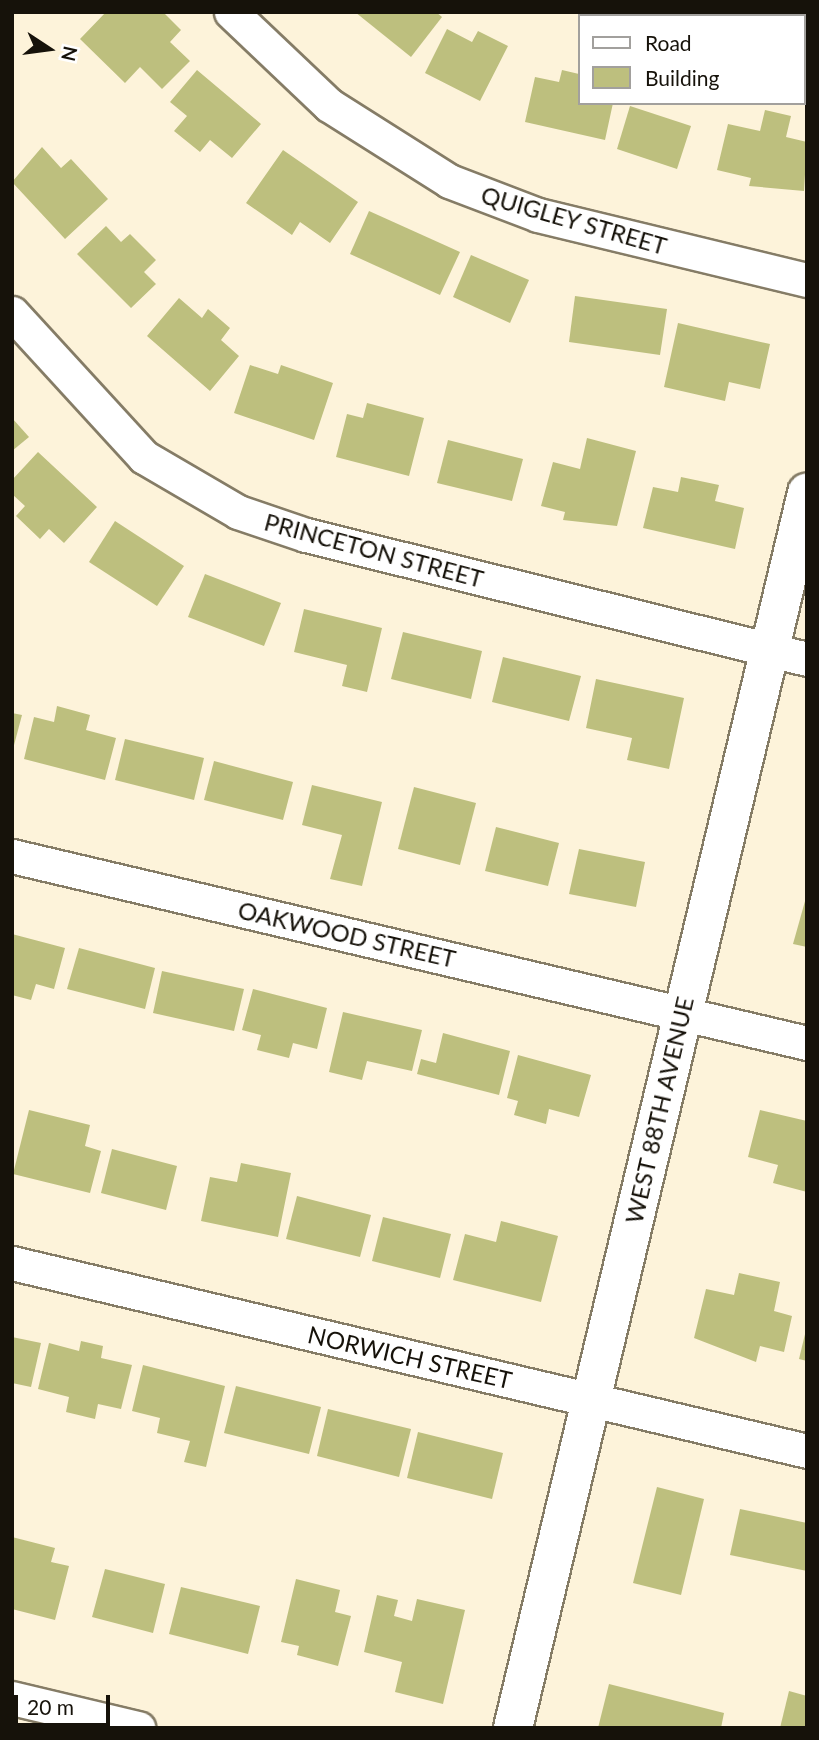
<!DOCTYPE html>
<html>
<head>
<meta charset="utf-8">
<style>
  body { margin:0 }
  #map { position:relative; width:819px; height:1740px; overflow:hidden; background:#fdf3da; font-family:Lato,sans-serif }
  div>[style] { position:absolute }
  .building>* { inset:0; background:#bdbf7e }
  .roads { filter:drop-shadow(2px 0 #857c66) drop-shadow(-2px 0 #857c66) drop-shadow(0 2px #857c66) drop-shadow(0 -2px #857c66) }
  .minor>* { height:33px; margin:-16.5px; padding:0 16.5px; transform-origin:16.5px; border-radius:16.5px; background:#fff }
  .tertiary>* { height:38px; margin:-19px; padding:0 19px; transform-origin:19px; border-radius:19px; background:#fff }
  span { translate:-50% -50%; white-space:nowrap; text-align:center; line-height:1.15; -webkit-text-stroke:6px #fff; paint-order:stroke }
  .street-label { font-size:24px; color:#16120a }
  .frame { position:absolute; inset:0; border:14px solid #16120a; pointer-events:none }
  .legend { position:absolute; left:578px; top:14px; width:228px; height:91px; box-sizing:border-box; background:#fff; border:2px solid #a2a09d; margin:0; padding:9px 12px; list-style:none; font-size:21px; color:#16120a }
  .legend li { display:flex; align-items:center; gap:14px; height:35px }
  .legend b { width:35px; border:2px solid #a2a09d }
  .north { position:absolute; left:14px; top:14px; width:70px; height:70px; -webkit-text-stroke:5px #fff; paint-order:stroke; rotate:103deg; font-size:19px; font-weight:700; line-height:28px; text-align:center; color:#16120a }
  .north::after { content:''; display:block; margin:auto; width:24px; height:32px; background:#16120a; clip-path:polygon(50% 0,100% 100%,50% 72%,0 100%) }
  .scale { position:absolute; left:14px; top:1695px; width:96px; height:32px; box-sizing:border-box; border:4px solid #16120a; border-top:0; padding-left:9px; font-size:21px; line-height:24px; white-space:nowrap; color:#16120a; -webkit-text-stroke:5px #fff; paint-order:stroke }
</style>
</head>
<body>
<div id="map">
  <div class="building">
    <div style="clip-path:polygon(106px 12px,163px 12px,181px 30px,170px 42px,190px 61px,162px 89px,140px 67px,125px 83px,80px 39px)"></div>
    <div style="clip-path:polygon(355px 12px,436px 12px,442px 17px,411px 57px)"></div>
    <div style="clip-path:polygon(753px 12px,807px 12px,807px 27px,803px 16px)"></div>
    <div style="clip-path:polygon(447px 29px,472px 42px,478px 31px,508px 46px,480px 101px,425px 73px)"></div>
    <div style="clip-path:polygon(197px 70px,261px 124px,232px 158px,210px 140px,200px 152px,174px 131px,187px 116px,170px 102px)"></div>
    <div style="clip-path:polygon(562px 70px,579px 74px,579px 103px,613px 103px,605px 140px,525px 122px,535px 77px,559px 82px)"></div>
    <div style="clip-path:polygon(630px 106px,691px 126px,677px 169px,617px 149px)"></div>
    <div style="clip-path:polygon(765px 110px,791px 116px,786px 137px,807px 142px,804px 191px,749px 186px,751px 178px,717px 170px,728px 124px,760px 131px)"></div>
    <div style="clip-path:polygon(42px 147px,61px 168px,71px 159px,108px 199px,65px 239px,12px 182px)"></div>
    <div style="clip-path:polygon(283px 150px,358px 202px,330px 243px,300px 222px,292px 235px,246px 203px)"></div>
    <div style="clip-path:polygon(369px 211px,460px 252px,440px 295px,350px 254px)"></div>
    <div style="clip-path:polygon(106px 226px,121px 242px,130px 234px,156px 260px,144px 272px,156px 284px,131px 308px,77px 254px)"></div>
    <div style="clip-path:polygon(471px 255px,529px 280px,510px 323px,453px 297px)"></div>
    <div style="clip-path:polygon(575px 296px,667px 309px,660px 355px,569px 342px)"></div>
    <div style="clip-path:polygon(179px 298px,202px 318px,208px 309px,230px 328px,221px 340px,239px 356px,210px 391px,147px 336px)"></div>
    <div style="clip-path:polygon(678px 323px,770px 344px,760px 389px,729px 382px,725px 401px,664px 387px)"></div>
    <div style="clip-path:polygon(250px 365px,278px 374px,281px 365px,333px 383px,314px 440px,234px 413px)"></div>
    <div style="clip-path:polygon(367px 403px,424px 418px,409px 476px,336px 457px,347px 414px,363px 418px)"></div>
    <div style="clip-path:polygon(12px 418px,29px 437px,12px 451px)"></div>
    <div style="clip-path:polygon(587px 438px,636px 451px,617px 526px,563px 520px,565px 512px,541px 506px,553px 462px,580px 469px)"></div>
    <div style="clip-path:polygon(448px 440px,523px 459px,512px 501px,437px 483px)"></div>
    <div style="clip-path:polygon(38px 452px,97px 507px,64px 543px,49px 529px,40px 539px,16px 516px,25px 506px,12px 494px,12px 480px)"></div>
    <div style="clip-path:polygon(681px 477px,719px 485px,715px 501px,744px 508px,735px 549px,643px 528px,653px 487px,678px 492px)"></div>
    <div style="clip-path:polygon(115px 521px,184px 566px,157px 606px,89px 562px)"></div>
    <div style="clip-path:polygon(205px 574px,281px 603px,264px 646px,188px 617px)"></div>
    <div style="clip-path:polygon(304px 609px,382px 628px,367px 692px,342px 686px,347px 665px,294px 652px)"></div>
    <div style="clip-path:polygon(403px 632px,482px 651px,471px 699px,391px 679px)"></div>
    <div style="clip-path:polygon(503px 657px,581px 676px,569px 721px,492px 702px)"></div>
    <div style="clip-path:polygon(596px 679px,684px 698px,669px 769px,627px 760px,632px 738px,586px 728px)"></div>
    <div style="clip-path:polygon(57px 706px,90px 715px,86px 730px,116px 738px,105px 780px,24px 759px,34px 717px,54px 722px)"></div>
    <div style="clip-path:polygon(12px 713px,22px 715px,13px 749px,12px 749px)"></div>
    <div style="clip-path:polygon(125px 739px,204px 758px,194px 800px,115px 780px)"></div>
    <div style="clip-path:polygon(214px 761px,293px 782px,283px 820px,204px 800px)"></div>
    <div style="clip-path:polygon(312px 785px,382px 802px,362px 886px,330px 879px,342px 835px,302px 825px)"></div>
    <div style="clip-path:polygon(414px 787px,476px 803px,460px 865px,398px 849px)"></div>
    <div style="clip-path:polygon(496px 827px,559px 843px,548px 886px,485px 871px)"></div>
    <div style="clip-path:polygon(579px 849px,645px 862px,636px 907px,569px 894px)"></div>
    <div style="clip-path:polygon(807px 894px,807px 947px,793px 944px)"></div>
    <div style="clip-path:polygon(12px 934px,65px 948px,54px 989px,36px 984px,31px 1000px,12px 995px)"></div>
    <div style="clip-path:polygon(79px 948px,155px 968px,145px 1009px,67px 989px)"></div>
    <div style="clip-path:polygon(162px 971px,244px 989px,234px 1031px,153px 1013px)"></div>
    <div style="clip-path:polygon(253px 989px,327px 1008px,317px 1049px,293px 1043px,289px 1058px,257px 1050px,261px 1035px,242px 1030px)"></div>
    <div style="clip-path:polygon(343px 1012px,422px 1030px,412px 1071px,367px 1061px,362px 1080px,329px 1072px)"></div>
    <div style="clip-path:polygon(443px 1033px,510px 1051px,499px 1095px,417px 1074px,421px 1059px,436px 1063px)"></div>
    <div style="clip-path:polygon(518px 1055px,591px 1075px,579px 1117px,549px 1109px,546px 1124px,514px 1115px,518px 1101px,507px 1098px)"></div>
    <div style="clip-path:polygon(29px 1110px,90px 1125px,85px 1146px,101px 1151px,90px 1193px,13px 1174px)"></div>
    <div style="clip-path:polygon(760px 1110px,807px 1121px,807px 1192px,773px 1183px,778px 1165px,748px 1157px)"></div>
    <div style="clip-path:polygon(112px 1149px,177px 1166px,166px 1210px,101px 1193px)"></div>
    <div style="clip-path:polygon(241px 1163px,291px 1173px,278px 1237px,201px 1221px,210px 1177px,237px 1182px)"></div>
    <div style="clip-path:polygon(297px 1196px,371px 1215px,360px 1257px,286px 1239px)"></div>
    <div style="clip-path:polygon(383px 1217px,451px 1234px,440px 1278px,372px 1261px)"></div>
    <div style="clip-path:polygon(501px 1221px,558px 1236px,541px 1302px,453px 1280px,465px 1234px,496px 1242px)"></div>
    <div style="clip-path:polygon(739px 1273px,780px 1282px,774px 1311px,792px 1316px,784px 1352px,760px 1346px,756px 1362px,694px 1338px,706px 1289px,734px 1295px)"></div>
    <div style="clip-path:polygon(806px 1330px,807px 1330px,807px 1361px,799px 1359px)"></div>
    <div style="clip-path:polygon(12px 1337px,41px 1343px,31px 1387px,12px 1383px)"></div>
    <div style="clip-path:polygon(81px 1341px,103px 1346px,101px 1358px,132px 1365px,121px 1409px,98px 1404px,95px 1419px,66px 1412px,69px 1397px,38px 1389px,49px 1343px,79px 1351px)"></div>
    <div style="clip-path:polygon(143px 1365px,225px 1386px,206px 1467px,184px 1462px,190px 1441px,157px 1433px,160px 1418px,132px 1411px)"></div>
    <div style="clip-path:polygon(236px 1386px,321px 1407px,309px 1454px,224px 1433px)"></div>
    <div style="clip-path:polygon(328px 1409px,411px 1429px,399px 1477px,317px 1456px)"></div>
    <div style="clip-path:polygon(418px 1432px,503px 1453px,492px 1499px,407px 1478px)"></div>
    <div style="clip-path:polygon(657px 1487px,704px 1499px,681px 1595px,633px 1583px)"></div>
    <div style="clip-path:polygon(740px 1509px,807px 1523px,807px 1571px,730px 1555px)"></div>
    <div style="clip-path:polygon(12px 1537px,55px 1548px,51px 1562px,69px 1566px,55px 1620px,12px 1609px)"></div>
    <div style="clip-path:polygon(105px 1569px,165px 1584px,153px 1633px,92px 1617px)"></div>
    <div style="clip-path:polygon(296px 1579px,340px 1590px,335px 1612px,351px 1616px,338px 1666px,297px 1655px,299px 1646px,281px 1642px)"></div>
    <div style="clip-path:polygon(181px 1587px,260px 1606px,248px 1654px,169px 1634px)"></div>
    <div style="clip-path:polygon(377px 1595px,398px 1600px,394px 1616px,412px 1621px,417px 1599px,465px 1610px,443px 1704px,395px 1692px,402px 1662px,364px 1652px)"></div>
    <div style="clip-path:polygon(609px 1684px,724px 1713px,721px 1728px,598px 1728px)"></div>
    <div style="clip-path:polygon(789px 1691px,807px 1696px,807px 1728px,780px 1728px)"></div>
  </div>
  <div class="roads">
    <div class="minor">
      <div style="left:231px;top:12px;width:135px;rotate:43.5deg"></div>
      <div style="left:329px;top:105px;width:142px;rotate:32.3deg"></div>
      <div style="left:449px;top:181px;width:95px;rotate:20.9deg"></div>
      <div style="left:538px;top:215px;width:277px;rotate:13.6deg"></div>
      <div style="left:12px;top:313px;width:195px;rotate:47.5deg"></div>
      <div style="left:144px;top:457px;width:109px;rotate:30.3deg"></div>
      <div style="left:238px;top:512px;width:72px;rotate:18.7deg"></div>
      <div style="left:306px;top:535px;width:516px;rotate:13.9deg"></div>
      <div style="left:12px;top:856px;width:817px;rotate:13.24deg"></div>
      <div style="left:12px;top:1263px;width:817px;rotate:13.3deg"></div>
      <div style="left:12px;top:1698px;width:130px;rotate:13.4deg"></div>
    </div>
    <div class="tertiary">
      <div style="left:513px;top:1728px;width:1270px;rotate:-76.61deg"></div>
    </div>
  </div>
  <div class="street-label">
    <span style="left:574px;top:220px;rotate:16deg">QUIGLEY STREET</span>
    <span style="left:374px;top:550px;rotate:15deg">PRINCETON STREET</span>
    <span style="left:347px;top:934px;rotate:13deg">OAKWOOD STREET</span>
    <span style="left:659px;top:1110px;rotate:-77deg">WEST 88TH AVENUE</span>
    <span style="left:410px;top:1357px;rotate:13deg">NORWICH STREET</span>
  </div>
  <div class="frame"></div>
  <ul class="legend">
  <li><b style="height:9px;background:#fff"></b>Road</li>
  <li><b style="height:19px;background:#bdbf7e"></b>Building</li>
  </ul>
  <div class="north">N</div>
  <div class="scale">20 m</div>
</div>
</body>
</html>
